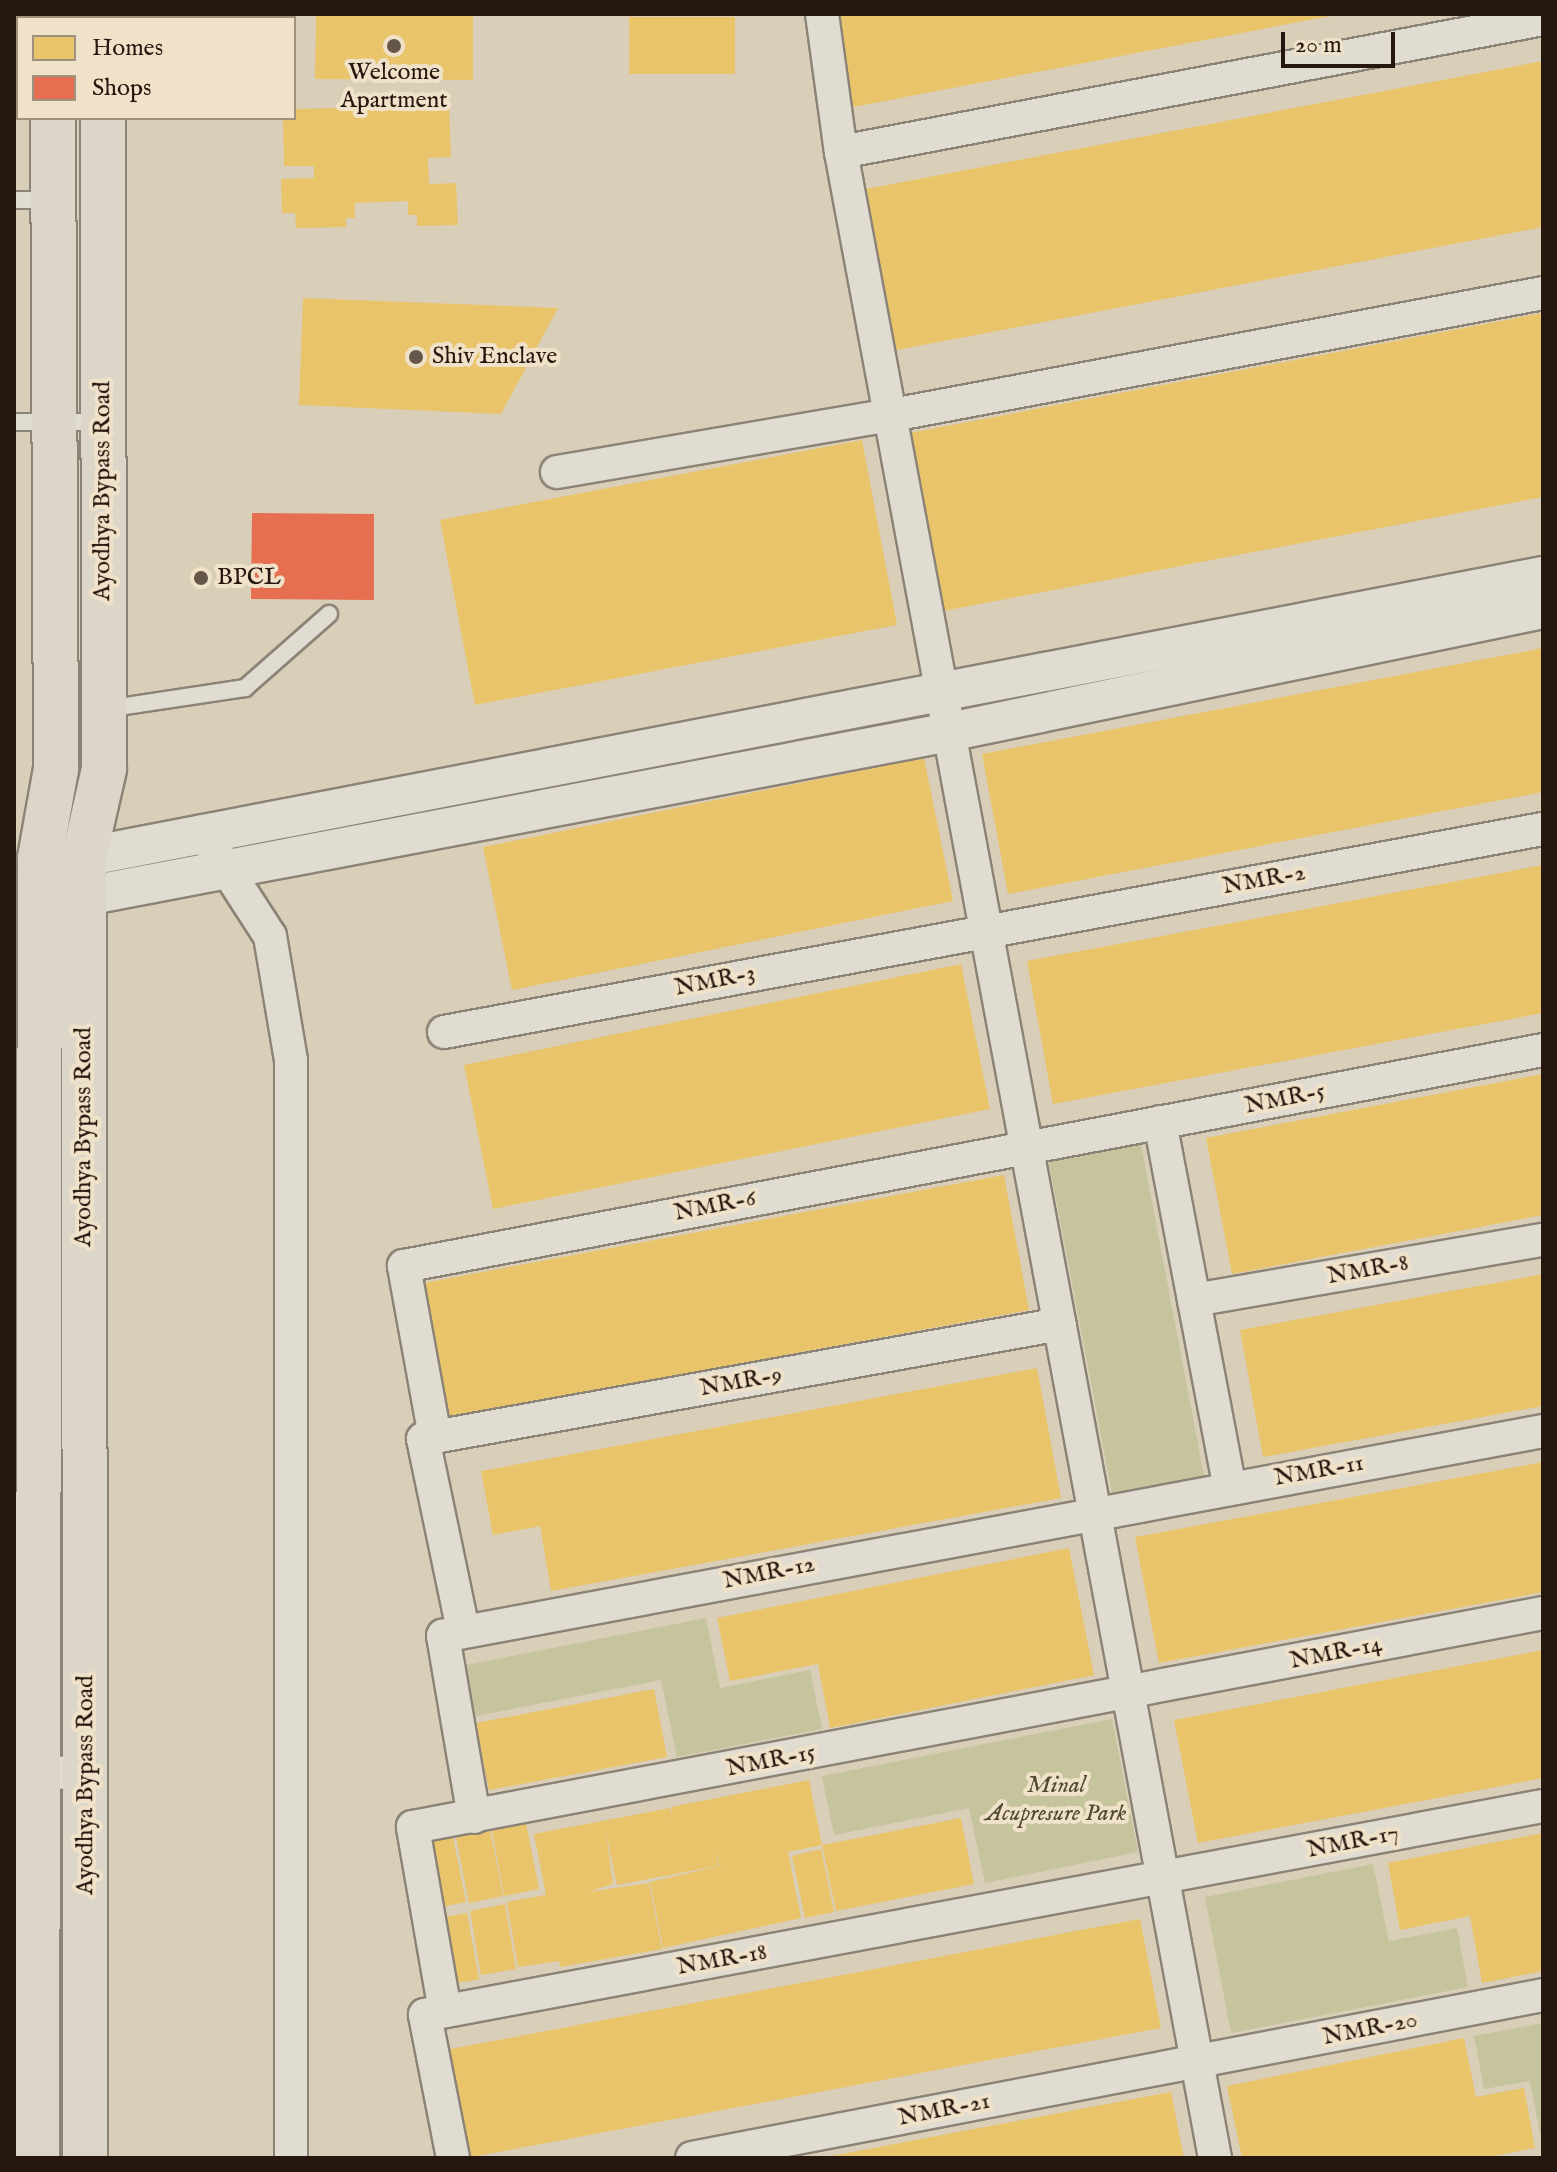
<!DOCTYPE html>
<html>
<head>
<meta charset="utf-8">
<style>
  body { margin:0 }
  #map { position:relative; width:1557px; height:2172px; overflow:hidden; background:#d9ceb8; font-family:"IM FELL English",serif }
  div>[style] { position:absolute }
  .green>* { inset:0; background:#c6c49d }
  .homes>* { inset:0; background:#e9c46a }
  .shops>* { inset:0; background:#e76f51 }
  .roads { filter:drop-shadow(2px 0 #8b8376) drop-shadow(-2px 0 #8b8376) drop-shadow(0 2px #8b8376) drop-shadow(0 -2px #8b8376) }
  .service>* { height:16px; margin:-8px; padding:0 8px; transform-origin:8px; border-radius:8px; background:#e1dcd1 }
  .minor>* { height:32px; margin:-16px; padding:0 16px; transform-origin:16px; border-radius:16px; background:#e1dcd1 }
  .tertiary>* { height:38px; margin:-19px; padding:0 19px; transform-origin:19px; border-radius:19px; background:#e1dcd1 }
  .primary>* { height:44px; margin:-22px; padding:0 22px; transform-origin:22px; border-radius:22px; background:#dcd6c9 }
  .dots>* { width:22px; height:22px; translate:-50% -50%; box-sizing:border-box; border:4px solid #efe2c8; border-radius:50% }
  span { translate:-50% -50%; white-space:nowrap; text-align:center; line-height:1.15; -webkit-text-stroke:8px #efe2c8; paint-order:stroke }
  .poi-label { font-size:24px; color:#25170e }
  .left { translate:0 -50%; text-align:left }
  .street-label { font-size:24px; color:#25170e }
  .park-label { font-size:24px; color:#514932; font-style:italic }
  .frame { position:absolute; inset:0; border:16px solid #25170e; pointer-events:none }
  .legend { position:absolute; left:16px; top:16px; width:280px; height:104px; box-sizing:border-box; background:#efe2c8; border:2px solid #9e917e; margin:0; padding:10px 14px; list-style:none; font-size:24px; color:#25170e }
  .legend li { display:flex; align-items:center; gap:16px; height:40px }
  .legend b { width:40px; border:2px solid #9e917e }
  .scale { position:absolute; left:1281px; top:32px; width:114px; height:36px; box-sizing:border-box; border:4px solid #25170e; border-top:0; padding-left:10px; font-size:24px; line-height:28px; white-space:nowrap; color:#25170e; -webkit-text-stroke:6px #efe2c8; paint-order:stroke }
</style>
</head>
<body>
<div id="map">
  <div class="green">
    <div style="clip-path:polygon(1140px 1139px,1204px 1476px,1112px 1493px,1048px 1157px)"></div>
    <div style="clip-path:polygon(706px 1618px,720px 1688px,810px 1670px,822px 1729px,677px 1757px,661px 1680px,471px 1717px,461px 1666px)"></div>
    <div style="clip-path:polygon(1112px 1719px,1138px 1852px,985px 1883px,969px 1808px,834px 1835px,822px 1776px)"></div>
    <div style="clip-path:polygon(1373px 1864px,1389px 1941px,1457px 1928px,1468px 1987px,1231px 2033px,1205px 1897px)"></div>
    <div style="clip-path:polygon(1543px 2023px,1543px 2149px,1530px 2081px,1484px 2089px,1474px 2036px)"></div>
  </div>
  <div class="homes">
    <div style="clip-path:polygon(316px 14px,473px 14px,473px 80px,315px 79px)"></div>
    <div style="clip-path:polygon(830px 14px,1336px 14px,1336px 15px,848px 108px)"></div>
    <div style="clip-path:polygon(629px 17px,735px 17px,735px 74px,629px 74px)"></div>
    <div style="clip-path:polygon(1543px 61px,1543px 227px,886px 352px,855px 191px)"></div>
    <div style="clip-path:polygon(449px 106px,451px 157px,428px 158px,429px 184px,456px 183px,458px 225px,417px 226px,417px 215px,408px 215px,408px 201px,355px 203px,355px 218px,346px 218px,346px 227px,296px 228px,295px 213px,282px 213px,281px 179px,314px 178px,314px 166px,284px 166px,283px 118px,294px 118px,294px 109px)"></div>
    <div style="clip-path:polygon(303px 298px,558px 308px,501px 414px,299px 405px)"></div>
    <div style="clip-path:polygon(1543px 313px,1543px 497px,938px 612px,904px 434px)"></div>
    <div style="clip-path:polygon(862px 440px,897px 625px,475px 705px,440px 520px)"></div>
    <div style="clip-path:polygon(1543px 648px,1543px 792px,1008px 894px,982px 754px)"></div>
    <div style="clip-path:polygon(924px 758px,953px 901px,512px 990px,483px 847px)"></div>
    <div style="clip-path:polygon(1543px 865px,1543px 1013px,1053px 1104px,1027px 961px)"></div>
    <div style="clip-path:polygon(961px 964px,990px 1109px,493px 1209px,464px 1065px)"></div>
    <div style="clip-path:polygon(1543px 1074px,1543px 1215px,1232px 1274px,1206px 1138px)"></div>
    <div style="clip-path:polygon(1004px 1175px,1029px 1310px,449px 1417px,424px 1283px)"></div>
    <div style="clip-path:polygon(1543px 1274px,1543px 1406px,1263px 1457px,1240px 1330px)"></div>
    <div style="clip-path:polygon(1037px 1368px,1061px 1498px,551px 1591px,540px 1526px,493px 1535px,481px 1471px)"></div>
    <div style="clip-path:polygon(1543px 1462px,1543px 1592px,1159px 1663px,1135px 1537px)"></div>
    <div style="clip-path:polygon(1069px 1548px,1094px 1675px,830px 1728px,818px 1664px,730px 1681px,717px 1618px)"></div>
    <div style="clip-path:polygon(1543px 1650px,1543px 1778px,1198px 1843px,1174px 1720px)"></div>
    <div style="clip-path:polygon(654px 1689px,667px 1757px,489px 1790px,476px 1723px)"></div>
    <div style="clip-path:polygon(809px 1780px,822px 1845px,788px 1852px,801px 1918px,663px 1948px,650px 1882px,724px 1865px,719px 1866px,716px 1850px,718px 1866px,617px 1885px,606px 1832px,613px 1884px,587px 1892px,649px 1883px,662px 1949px,560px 1967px,559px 1961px,518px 1967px,507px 1902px,546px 1895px,534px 1834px,670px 1808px,672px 1818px,671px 1807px)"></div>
    <div style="clip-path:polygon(961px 1818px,974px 1884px,836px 1911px,822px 1845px)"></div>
    <div style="clip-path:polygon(526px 1823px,539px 1889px,504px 1896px,492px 1830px)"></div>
    <div style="clip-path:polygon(490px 1829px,503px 1896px,469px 1903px,456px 1837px)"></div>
    <div style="clip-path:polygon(1543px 1833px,1543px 1971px,1482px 1983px,1470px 1916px,1400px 1930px,1388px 1863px)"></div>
    <div style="clip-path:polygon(453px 1837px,466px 1902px,432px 1909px,419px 1844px)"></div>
    <div style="clip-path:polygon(821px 1849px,834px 1912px,805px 1918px,792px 1856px)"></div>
    <div style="clip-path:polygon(505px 1904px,516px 1969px,481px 1975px,470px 1911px)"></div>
    <div style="clip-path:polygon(467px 1913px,479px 1979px,446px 1985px,434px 1919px)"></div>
    <div style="clip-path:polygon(1140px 1919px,1161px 2028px,466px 2158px,445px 2050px)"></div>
    <div style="clip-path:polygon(1464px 2038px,1476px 2097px,1524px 2088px,1535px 2148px,1483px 2158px,1242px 2158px,1227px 2086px)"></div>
    <div style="clip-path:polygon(1171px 2092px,1184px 2158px,831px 2158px,831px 2156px)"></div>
  </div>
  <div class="shops">
    <div style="clip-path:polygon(252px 513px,374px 514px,374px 600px,251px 599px)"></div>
  </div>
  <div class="roads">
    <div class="service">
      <div style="left:14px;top:60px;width:4px"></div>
      <div style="left:14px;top:200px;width:38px"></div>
      <div style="left:14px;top:422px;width:86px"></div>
      <div style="left:106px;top:709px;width:141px;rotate:-8.6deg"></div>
      <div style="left:245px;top:688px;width:112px;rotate:-41.4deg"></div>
    </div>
    <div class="minor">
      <div style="left:822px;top:14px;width:139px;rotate:82.2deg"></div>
      <div style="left:841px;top:152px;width:2041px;rotate:79.44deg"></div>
      <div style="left:841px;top:152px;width:714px;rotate:-10.73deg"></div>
      <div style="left:557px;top:472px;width:340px;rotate:-9.7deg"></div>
      <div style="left:892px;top:415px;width:662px;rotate:-10.61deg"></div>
      <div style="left:202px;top:831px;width:125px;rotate:57.1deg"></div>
      <div style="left:270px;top:936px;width:126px;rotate:80.4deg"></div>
      <div style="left:291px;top:1060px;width:1098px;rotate:90deg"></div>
      <div style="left:444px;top:1032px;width:1118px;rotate:-10.47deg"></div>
      <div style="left:1160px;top:1122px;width:373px;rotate:79.2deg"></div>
      <div style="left:1194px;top:1300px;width:354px;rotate:-9.8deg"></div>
      <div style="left:435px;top:1437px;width:174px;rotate:-100.3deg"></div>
      <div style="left:404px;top:1266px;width:1159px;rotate:-10.74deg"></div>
      <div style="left:463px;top:1630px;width:195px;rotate:-101.8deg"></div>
      <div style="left:423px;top:1439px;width:647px;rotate:-10.23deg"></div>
      <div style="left:14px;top:1772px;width:72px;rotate:0.8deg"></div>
      <div style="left:474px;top:1817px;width:184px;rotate:-99.7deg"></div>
      <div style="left:443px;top:1636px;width:1119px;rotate:-10.56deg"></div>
      <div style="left:445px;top:2011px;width:187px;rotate:-99.9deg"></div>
      <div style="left:413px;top:1827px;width:1150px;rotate:-10.72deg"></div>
      <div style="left:453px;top:2158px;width:146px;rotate:-101.1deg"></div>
      <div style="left:425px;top:2015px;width:1137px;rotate:-10.59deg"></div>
      <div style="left:692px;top:2158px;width:866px;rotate:-10.84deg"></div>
    </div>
    <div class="tertiary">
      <div style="left:59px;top:858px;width:25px;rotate:-2deg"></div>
      <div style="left:84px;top:857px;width:1486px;rotate:-10.9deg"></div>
      <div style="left:54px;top:902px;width:911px;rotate:-10.75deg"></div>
      <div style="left:949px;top:732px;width:607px;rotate:-11.7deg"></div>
    </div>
    <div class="primary">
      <div style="left:53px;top:14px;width:4px;rotate:90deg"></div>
      <div style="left:103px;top:18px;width:4px;rotate:-90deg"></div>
      <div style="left:37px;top:2158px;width:1300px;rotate:-89.87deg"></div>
      <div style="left:40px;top:858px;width:90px;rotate:-79.8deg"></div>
      <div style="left:56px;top:769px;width:651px;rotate:-90.26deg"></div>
      <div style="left:85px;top:2158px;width:1301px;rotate:-90.04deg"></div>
      <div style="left:84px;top:857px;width:90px;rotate:-77.2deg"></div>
      <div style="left:104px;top:769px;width:651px;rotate:-90.09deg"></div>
    </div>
  </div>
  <div class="dots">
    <div style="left:394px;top:46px;background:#64574a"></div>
    <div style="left:416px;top:357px;background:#64574a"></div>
    <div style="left:201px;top:578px;background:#64574a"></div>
  </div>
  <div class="poi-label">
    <span style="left:394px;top:87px">Welcome<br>Apartment</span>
    <span class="left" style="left:432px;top:357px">Shiv Enclave</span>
    <span class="left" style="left:217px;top:578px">BPCL</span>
  </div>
  <div class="street-label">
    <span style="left:103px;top:491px;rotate:-90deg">Ayodhya Bypass Road</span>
    <span style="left:1264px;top:880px;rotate:-10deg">NMR-2</span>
    <span style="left:715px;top:981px;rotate:-11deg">NMR-3</span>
    <span style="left:1285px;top:1099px;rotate:-11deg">NMR-5</span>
    <span style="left:84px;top:1137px;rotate:-90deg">Ayodhya Bypass Road</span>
    <span style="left:715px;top:1206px;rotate:-11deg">NMR-6</span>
    <span style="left:1368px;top:1270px;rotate:-10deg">NMR-8</span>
    <span style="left:741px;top:1382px;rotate:-10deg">NMR-9</span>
    <span style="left:1319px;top:1471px;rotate:-10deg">NMR-11</span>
    <span style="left:769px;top:1573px;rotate:-11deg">NMR-12</span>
    <span style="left:1336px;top:1653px;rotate:-11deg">NMR-14</span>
    <span style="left:771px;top:1761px;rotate:-11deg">NMR-15</span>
    <span style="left:86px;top:1785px;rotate:-90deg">Ayodhya Bypass Road</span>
    <span style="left:1353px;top:1842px;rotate:-11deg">NMR-17</span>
    <span style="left:722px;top:1960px;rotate:-10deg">NMR-18</span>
    <span style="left:1370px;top:2029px;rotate:-11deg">NMR-20</span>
    <span style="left:944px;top:2110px;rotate:-11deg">NMR-21</span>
  </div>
  <div class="park-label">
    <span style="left:1056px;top:1800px">Minal<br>Acupresure Park</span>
  </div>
  <div class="frame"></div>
  <ul class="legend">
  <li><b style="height:22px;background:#e9c46a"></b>Homes</li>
  <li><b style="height:22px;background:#e76f51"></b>Shops</li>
  </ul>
  <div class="scale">20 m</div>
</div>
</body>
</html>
